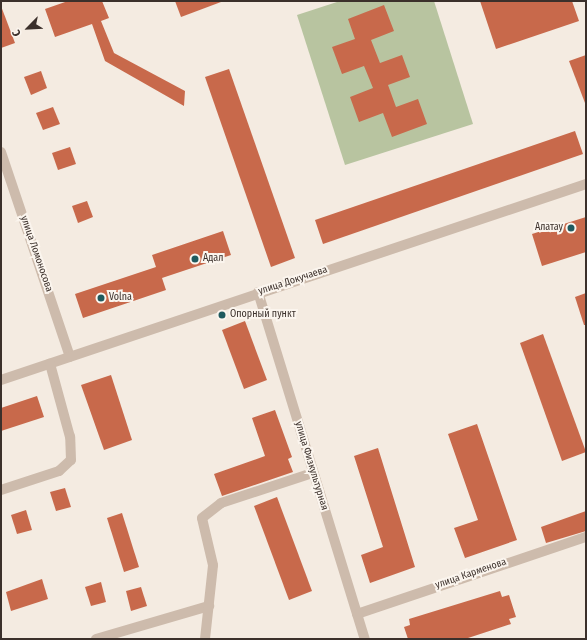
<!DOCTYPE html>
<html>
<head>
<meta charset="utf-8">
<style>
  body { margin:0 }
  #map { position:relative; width:587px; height:640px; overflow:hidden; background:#f4ebe1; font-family:"Fira Sans Condensed",sans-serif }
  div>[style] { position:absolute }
  .green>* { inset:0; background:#b8c4a0 }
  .building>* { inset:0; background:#c8694b }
  .minor>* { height:10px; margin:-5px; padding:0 5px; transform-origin:5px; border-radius:5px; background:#cdbbac }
  .tertiary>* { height:10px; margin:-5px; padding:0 5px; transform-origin:5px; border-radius:5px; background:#cdbbac }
  .dots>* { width:11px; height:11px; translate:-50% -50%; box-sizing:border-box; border:2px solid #fbf5ee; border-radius:50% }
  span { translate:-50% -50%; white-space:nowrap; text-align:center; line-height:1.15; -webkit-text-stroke:4px #fbf5ee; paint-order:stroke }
  .poi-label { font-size:10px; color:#3b302b }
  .right { translate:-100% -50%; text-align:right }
  .left { translate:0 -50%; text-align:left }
  .street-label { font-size:10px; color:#3b302b }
  .frame { position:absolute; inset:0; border:2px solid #3b302b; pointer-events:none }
  .north { position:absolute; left:8px; top:8px; width:40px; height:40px; -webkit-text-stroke:3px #fbf5ee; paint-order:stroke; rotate:246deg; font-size:11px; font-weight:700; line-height:16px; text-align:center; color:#3b302b }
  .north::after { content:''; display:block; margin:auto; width:14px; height:18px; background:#3b302b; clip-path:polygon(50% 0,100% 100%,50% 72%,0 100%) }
</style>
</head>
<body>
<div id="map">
  <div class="green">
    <div style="clip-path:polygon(340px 1px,434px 1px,473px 124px,345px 165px,297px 15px)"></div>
  </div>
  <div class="building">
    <div style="clip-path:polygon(68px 1px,102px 1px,109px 18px,101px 21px,114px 53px,185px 91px,184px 106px,105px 61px,92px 24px,55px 37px,45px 9px)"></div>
    <div style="clip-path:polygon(175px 1px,221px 1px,221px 2px,181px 17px)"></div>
    <div style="clip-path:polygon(480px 1px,572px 1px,579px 21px,496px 49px)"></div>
    <div style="clip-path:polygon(384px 5px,394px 31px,371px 40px,380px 63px,402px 55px,410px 77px,388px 85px,396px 107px,418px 99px,427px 124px,392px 137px,383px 113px,359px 122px,350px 97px,373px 88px,364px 66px,342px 74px,332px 47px,355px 39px,348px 19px)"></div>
    <div style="clip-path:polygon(1px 6px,15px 43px,1px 48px)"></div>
    <div style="clip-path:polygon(586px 55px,586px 103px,585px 103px,569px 61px)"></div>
    <div style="clip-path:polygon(229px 69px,295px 258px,271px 267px,205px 77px)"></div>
    <div style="clip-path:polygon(41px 71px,47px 88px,31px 95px,24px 77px)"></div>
    <div style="clip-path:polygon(53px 107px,60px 124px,43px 130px,36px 113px)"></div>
    <div style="clip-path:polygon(575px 131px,583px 154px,323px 244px,315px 220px)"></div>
    <div style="clip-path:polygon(70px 147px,76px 164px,58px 170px,52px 153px)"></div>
    <div style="clip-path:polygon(87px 201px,93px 217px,78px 223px,72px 206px)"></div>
    <div style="clip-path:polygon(586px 217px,586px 252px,542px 266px,532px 234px)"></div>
    <div style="clip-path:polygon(223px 231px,231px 255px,162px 278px,166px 290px,83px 318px,75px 294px,156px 267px,152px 255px)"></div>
    <div style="clip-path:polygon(586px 293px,586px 325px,584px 325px,575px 297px)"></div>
    <div style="clip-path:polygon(245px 321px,267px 380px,244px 389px,222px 330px)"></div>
    <div style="clip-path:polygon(543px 334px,586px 452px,562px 461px,520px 343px)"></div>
    <div style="clip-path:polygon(111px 375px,132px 440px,104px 450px,81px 385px)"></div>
    <div style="clip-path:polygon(37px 396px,44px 417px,1px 431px,1px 408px)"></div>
    <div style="clip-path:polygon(275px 410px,292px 457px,288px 459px,293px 472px,222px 496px,214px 474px,265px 456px,252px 418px)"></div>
    <div style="clip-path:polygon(477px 424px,517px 540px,465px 558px,454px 528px,478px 520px,448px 434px)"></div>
    <div style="clip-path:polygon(378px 448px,415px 567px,370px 583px,361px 555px,383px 547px,354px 456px)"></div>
    <div style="clip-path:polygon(65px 488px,71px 507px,56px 511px,50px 492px)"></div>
    <div style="clip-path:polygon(277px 497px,312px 591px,289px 600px,254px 506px)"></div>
    <div style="clip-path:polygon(26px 510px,32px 530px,17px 534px,11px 515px)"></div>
    <div style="clip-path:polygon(586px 511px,586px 531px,546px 543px,541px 527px)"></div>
    <div style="clip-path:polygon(122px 513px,139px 567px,124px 572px,107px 518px)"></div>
    <div style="clip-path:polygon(42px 579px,48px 599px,11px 611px,6px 592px)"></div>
    <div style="clip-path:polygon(101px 582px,106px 602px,91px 606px,85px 587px)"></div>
    <div style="clip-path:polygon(141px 587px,147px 606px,131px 611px,126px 591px)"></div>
    <div style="clip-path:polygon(500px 591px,502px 597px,509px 595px,516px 617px,509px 619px,511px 624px,465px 639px,408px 639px,404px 627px,410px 625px,409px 619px)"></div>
  </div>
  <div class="minor">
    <div style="left:1px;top:152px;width:216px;rotate:71.4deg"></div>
    <div style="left:258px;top:292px;width:363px;rotate:72.9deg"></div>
    <div style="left:1px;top:380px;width:617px;rotate:-18.52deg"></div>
    <div style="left:1px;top:490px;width:61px;rotate:-18.1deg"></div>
    <div style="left:59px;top:471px;width:16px;rotate:-43deg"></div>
    <div style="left:71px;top:460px;width:23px;rotate:-92deg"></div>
    <div style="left:70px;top:437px;width:76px;rotate:-105.3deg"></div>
    <div style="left:96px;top:639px;width:118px;rotate:-16.3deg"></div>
    <div style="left:205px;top:639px;width:74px;rotate:-83.8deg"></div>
    <div style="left:213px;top:565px;width:48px;rotate:-103.2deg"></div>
    <div style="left:202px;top:518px;width:24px;rotate:-38deg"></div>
    <div style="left:221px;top:503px;width:97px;rotate:-18.1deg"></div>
  </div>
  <div class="tertiary">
    <div style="left:357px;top:614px;width:242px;rotate:-18.6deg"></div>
  </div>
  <div class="dots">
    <div style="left:571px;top:228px;background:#1f5a5e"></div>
    <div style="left:195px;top:259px;background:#1f5a5e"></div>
    <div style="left:101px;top:298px;background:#1f5a5e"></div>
    <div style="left:222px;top:315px;background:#1f5a5e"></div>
  </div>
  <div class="poi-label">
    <span class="right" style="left:563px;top:228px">Алатау</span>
    <span class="left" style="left:203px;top:259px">Адал</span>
    <span class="left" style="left:109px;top:298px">Volna</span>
    <span class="left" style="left:230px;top:315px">Опорный пункт</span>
  </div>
  <div class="street-label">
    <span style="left:36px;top:254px;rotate:71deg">улица Ломоносова</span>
    <span style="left:293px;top:281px;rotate:-18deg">улица Докучаева</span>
    <span style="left:311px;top:466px;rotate:73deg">улица Физкультурная</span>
    <span style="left:471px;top:574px;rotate:-19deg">улица Карменова</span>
  </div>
  <div class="frame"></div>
  <div class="north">С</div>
</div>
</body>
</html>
